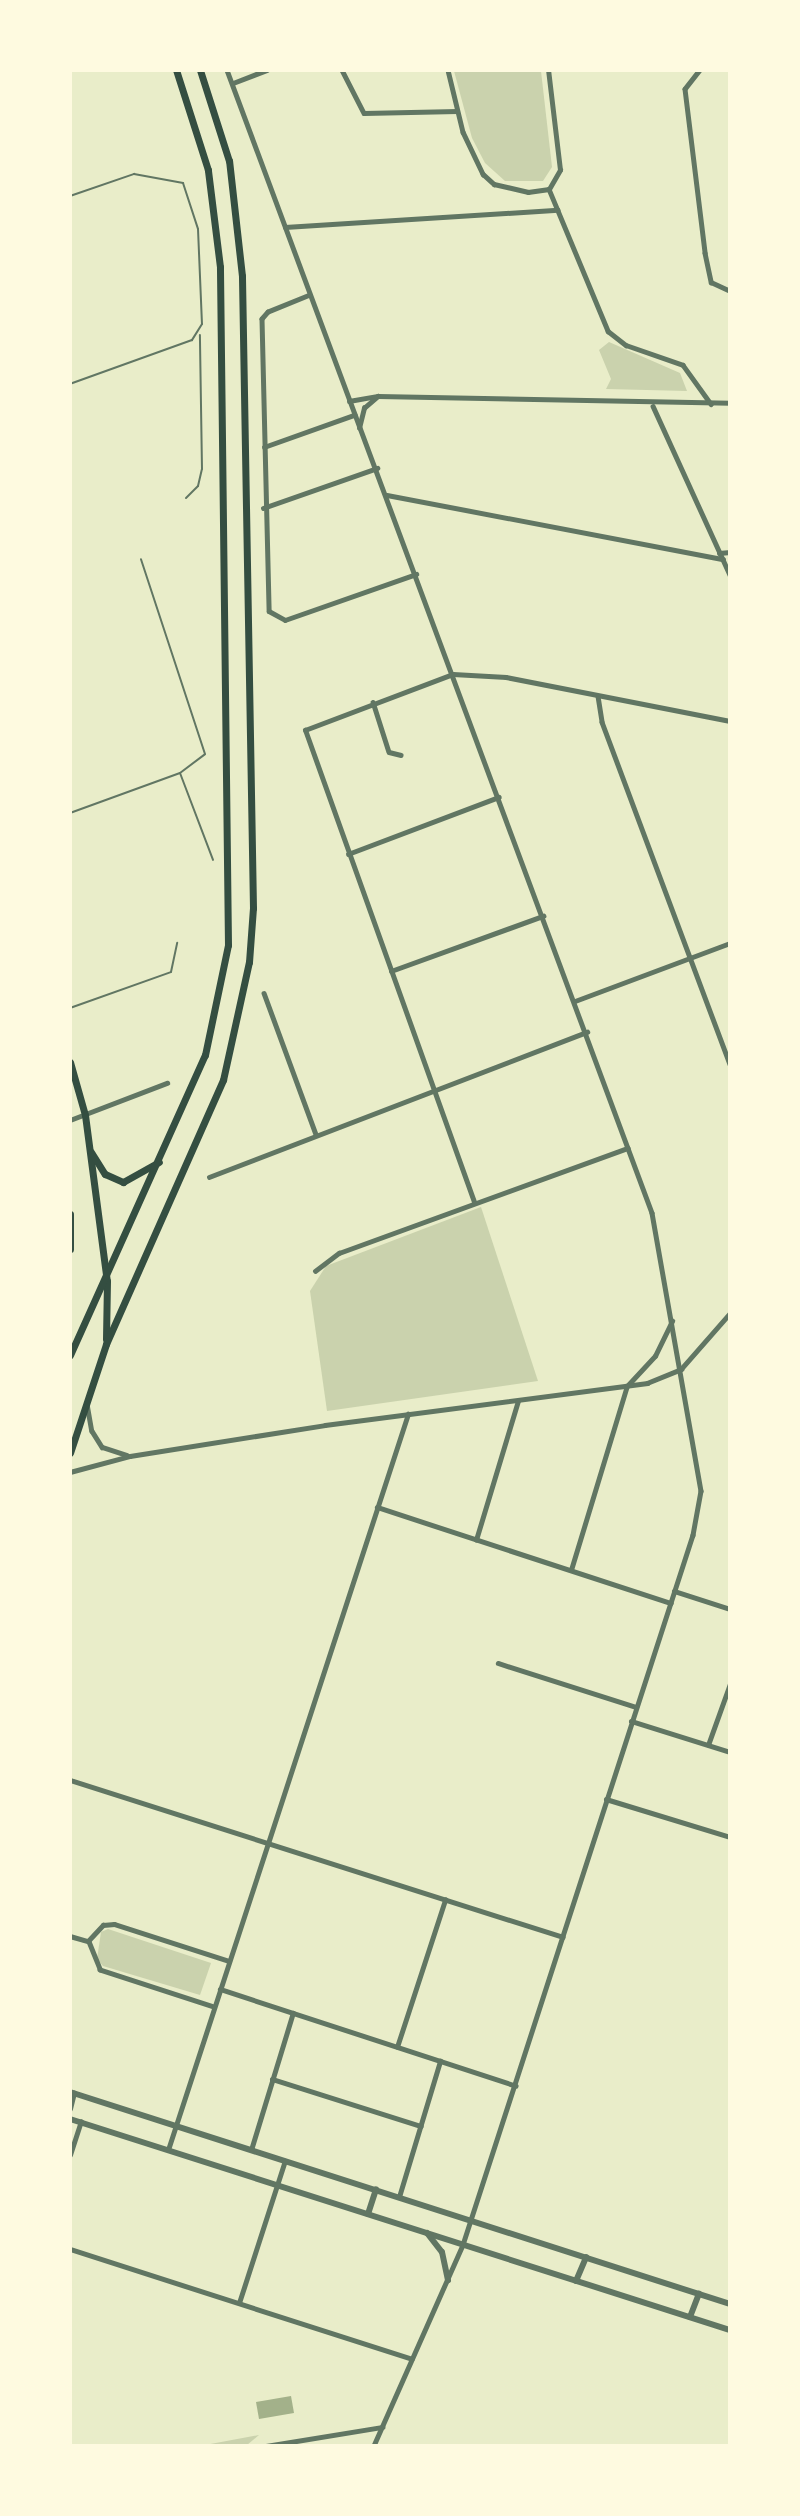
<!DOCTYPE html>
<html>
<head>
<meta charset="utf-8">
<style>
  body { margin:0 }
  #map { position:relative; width:800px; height:2516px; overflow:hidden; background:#e9edc9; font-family:Lora,serif }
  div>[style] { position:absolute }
  .green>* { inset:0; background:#cad2ad }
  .water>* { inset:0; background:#a3b18a }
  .service>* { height:2px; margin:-1px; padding:0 1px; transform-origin:1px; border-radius:1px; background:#617663 }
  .minor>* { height:4.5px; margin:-2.25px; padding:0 2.25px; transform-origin:2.25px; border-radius:2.25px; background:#617663 }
  .tertiary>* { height:6px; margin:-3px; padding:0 3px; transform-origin:3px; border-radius:3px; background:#617663 }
  .secondary>* { height:7px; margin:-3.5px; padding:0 3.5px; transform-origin:3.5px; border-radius:3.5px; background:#344e41 }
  span { translate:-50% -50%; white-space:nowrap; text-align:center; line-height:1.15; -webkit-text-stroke:4.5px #fefae0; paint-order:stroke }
  .frame { position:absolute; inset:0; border:72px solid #fefae0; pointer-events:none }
</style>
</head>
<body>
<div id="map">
  <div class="green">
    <div style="clip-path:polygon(454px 71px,541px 71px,552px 167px,543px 181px,505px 181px,485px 163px,472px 138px)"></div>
    <div style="clip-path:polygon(609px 342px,680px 373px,687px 391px,606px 389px,611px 379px,599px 350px)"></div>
    <div style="clip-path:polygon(481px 1207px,538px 1381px,327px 1411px,310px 1291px,326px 1266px)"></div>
    <div style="clip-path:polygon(108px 1929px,211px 1963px,200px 1995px,103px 1966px,97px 1959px,101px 1932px)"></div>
    <div style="clip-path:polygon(259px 2435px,247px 2445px,205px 2445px)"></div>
  </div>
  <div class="water">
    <div style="clip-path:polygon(291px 2396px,294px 2413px,259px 2419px,256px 2402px)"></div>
  </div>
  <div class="service">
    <div style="left:70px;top:196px;width:68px;rotate:-19deg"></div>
    <div style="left:134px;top:174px;width:50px;rotate:10.4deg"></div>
    <div style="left:183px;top:183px;width:48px;rotate:71.9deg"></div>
    <div style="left:198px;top:229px;width:95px;rotate:87.6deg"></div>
    <div style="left:202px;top:324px;width:19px;rotate:122deg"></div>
    <div style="left:192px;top:340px;width:130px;rotate:160.2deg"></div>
    <div style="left:186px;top:498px;width:17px;rotate:-45deg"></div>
    <div style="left:198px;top:486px;width:17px;rotate:-77deg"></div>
    <div style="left:202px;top:469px;width:134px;rotate:-90.9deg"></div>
    <div style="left:180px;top:773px;width:93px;rotate:69.2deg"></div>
    <div style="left:70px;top:813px;width:117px;rotate:-20deg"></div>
    <div style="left:180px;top:773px;width:31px;rotate:-37deg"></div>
    <div style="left:205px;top:754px;width:205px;rotate:-108.2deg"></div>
    <div style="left:70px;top:1008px;width:107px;rotate:-19.6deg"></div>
    <div style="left:171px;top:972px;width:30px;rotate:-78deg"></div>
  </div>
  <div class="minor">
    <div style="left:227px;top:70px;width:1219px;rotate:69.6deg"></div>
    <div style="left:652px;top:1213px;width:282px;rotate:80deg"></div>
    <div style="left:701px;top:1491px;width:45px;rotate:100.3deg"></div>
    <div style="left:693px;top:1535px;width:746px;rotate:107.95deg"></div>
    <div style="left:463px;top:2245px;width:220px;rotate:113.9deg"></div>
    <div style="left:342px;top:70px;width:48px;rotate:62.9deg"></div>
    <div style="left:364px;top:113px;width:93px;rotate:-1.2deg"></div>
    <div style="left:448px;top:70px;width:64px;rotate:76.4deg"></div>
    <div style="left:463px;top:132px;width:47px;rotate:64.5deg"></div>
    <div style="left:483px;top:174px;width:15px;rotate:42deg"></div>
    <div style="left:494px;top:184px;width:35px;rotate:13deg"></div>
    <div style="left:528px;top:192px;width:21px;rotate:-8deg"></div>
    <div style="left:549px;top:189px;width:22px;rotate:-60deg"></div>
    <div style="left:560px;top:170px;width:101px;rotate:-96.8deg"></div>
    <div style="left:700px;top:70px;width:24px;rotate:128deg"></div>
    <div style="left:685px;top:89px;width:165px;rotate:83deg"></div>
    <div style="left:705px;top:253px;width:30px;rotate:78deg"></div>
    <div style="left:711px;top:282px;width:21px;rotate:25deg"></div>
    <div style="left:233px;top:83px;width:36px;rotate:-21deg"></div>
    <div style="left:549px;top:189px;width:154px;rotate:67.4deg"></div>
    <div style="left:608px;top:331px;width:23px;rotate:38deg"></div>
    <div style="left:626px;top:345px;width:60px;rotate:19.3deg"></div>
    <div style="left:683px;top:365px;width:48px;rotate:54.3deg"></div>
    <div style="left:285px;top:227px;width:273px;rotate:-3.6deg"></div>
    <div style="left:310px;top:295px;width:45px;rotate:158deg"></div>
    <div style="left:268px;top:312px;width:9px;rotate:131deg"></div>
    <div style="left:262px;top:319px;width:292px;rotate:88.6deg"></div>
    <div style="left:269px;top:611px;width:18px;rotate:29deg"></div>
    <div style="left:285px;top:620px;width:139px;rotate:-19.3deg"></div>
    <div style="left:349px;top:401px;width:29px;rotate:-10deg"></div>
    <div style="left:378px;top:396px;width:352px;rotate:1.1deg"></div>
    <div style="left:653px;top:406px;width:186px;rotate:65.5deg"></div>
    <div style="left:359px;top:428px;width:21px;rotate:-76deg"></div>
    <div style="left:364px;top:408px;width:18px;rotate:-41deg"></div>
    <div style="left:264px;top:447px;width:96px;rotate:-19.6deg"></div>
    <div style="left:387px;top:495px;width:342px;rotate:10.8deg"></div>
    <div style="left:263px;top:508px;width:121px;rotate:-19.3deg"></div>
    <div style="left:719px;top:553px;width:11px;rotate:-5deg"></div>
    <div style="left:598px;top:696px;width:26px;rotate:81deg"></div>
    <div style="left:602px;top:722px;width:365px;rotate:69.5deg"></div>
    <div style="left:373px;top:702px;width:52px;rotate:72.3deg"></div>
    <div style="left:389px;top:752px;width:12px;rotate:14deg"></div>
    <div style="left:348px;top:854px;width:161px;rotate:-20.7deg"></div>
    <div style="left:391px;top:971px;width:162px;rotate:-19.9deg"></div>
    <div style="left:264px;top:993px;width:150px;rotate:69.8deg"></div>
    <div style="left:575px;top:1001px;width:165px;rotate:-20.5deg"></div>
    <div style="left:70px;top:1120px;width:104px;rotate:-20.9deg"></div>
    <div style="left:209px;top:1177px;width:405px;rotate:-21deg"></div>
    <div style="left:474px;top:1202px;width:501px;rotate:-109.7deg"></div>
    <div style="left:305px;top:730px;width:158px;rotate:-20.7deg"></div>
    <div style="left:453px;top:674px;width:53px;rotate:3.2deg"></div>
    <div style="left:506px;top:677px;width:228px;rotate:11.1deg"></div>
    <div style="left:315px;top:1271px;width:30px;rotate:-37deg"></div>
    <div style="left:339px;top:1253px;width:307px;rotate:-20deg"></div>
    <div style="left:87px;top:1404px;width:27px;rotate:80deg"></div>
    <div style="left:92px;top:1431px;width:19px;rotate:58deg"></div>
    <div style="left:102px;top:1447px;width:26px;rotate:18deg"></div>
    <div style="left:70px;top:1472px;width:62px;rotate:-14.9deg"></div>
    <div style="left:130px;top:1456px;width:197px;rotate:-9deg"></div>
    <div style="left:325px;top:1425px;width:325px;rotate:-7.4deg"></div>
    <div style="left:647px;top:1383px;width:37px;rotate:-22deg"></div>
    <div style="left:681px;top:1369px;width:74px;rotate:-48.8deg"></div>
    <div style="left:377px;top:1507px;width:309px;rotate:18.1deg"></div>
    <div style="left:476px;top:1540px;width:145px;rotate:-73.2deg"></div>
    <div style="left:571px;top:1570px;width:192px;rotate:-73.1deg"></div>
    <div style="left:627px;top:1386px;width:41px;rotate:-47deg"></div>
    <div style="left:655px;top:1356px;width:39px;rotate:-64deg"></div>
    <div style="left:674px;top:1591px;width:59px;rotate:17.8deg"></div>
    <div style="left:498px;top:1663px;width:145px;rotate:17.7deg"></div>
    <div style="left:631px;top:1721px;width:104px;rotate:17.4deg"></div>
    <div style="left:708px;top:1745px;width:65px;rotate:-70.2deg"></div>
    <div style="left:70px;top:1780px;width:517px;rotate:17.66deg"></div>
    <div style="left:606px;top:1799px;width:130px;rotate:17deg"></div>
    <div style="left:70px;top:1936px;width:19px;rotate:16deg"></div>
    <div style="left:220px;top:1989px;width:311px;rotate:18.1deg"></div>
    <div style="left:214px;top:2007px;width:120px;rotate:-162deg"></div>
    <div style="left:100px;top:1970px;width:31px;rotate:-112deg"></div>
    <div style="left:88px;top:1941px;width:22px;rotate:-47deg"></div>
    <div style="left:103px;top:1925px;width:11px;rotate:-5deg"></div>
    <div style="left:114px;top:1924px;width:121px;rotate:17.8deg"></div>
    <div style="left:397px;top:2047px;width:155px;rotate:-71.9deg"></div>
    <div style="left:272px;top:2079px;width:156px;rotate:17.5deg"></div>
    <div style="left:168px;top:2150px;width:774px;rotate:-71.94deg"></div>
    <div style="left:251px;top:2150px;width:143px;rotate:-73deg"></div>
    <div style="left:70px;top:2155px;width:35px;rotate:-72deg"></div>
    <div style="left:399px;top:2197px;width:142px;rotate:-73.2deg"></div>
    <div style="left:70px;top:2249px;width:359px;rotate:17.8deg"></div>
    <div style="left:239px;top:2303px;width:149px;rotate:-72.1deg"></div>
    <div style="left:266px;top:2446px;width:118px;rotate:-9.3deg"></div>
  </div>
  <div class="tertiary">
    <div style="left:70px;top:2092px;width:693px;rotate:17.81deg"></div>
    <div style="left:70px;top:2109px;width:16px;rotate:-76deg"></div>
    <div style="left:70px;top:2119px;width:693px;rotate:17.73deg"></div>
    <div style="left:368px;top:2214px;width:26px;rotate:-72deg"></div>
    <div style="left:427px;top:2233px;width:24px;rotate:52deg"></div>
    <div style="left:442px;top:2252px;width:29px;rotate:78deg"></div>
    <div style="left:576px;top:2281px;width:26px;rotate:-67deg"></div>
    <div style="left:690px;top:2317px;width:25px;rotate:-69deg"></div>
  </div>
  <div class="secondary">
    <div style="left:70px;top:1062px;width:55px;rotate:74.2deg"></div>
    <div style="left:85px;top:1115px;width:167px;rotate:82.5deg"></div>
    <div style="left:107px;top:1281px;width:58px;rotate:91deg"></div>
    <div style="left:91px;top:1152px;width:26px;rotate:58deg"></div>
    <div style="left:105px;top:1174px;width:20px;rotate:24deg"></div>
    <div style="left:123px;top:1182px;width:41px;rotate:-29.1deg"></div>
    <div style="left:70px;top:1214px;width:35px;rotate:90deg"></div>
    <div style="left:70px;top:1355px;width:329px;rotate:-65.8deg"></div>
    <div style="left:205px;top:1055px;width:112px;rotate:-78.2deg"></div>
    <div style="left:228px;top:945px;width:678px;rotate:-90.68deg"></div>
    <div style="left:220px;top:267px;width:98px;rotate:-97.1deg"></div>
    <div style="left:208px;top:170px;width:105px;rotate:-107.7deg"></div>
    <div style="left:70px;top:1453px;width:115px;rotate:-71.7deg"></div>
    <div style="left:106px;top:1344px;width:289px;rotate:-66.1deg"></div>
    <div style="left:223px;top:1080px;width:121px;rotate:-77.6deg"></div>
    <div style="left:249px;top:962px;width:54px;rotate:-85.8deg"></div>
    <div style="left:253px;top:908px;width:632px;rotate:-91deg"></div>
    <div style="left:242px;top:276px;width:116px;rotate:-96.4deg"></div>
    <div style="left:229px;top:161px;width:96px;rotate:-107.7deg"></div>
  </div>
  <div class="frame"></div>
</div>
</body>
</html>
